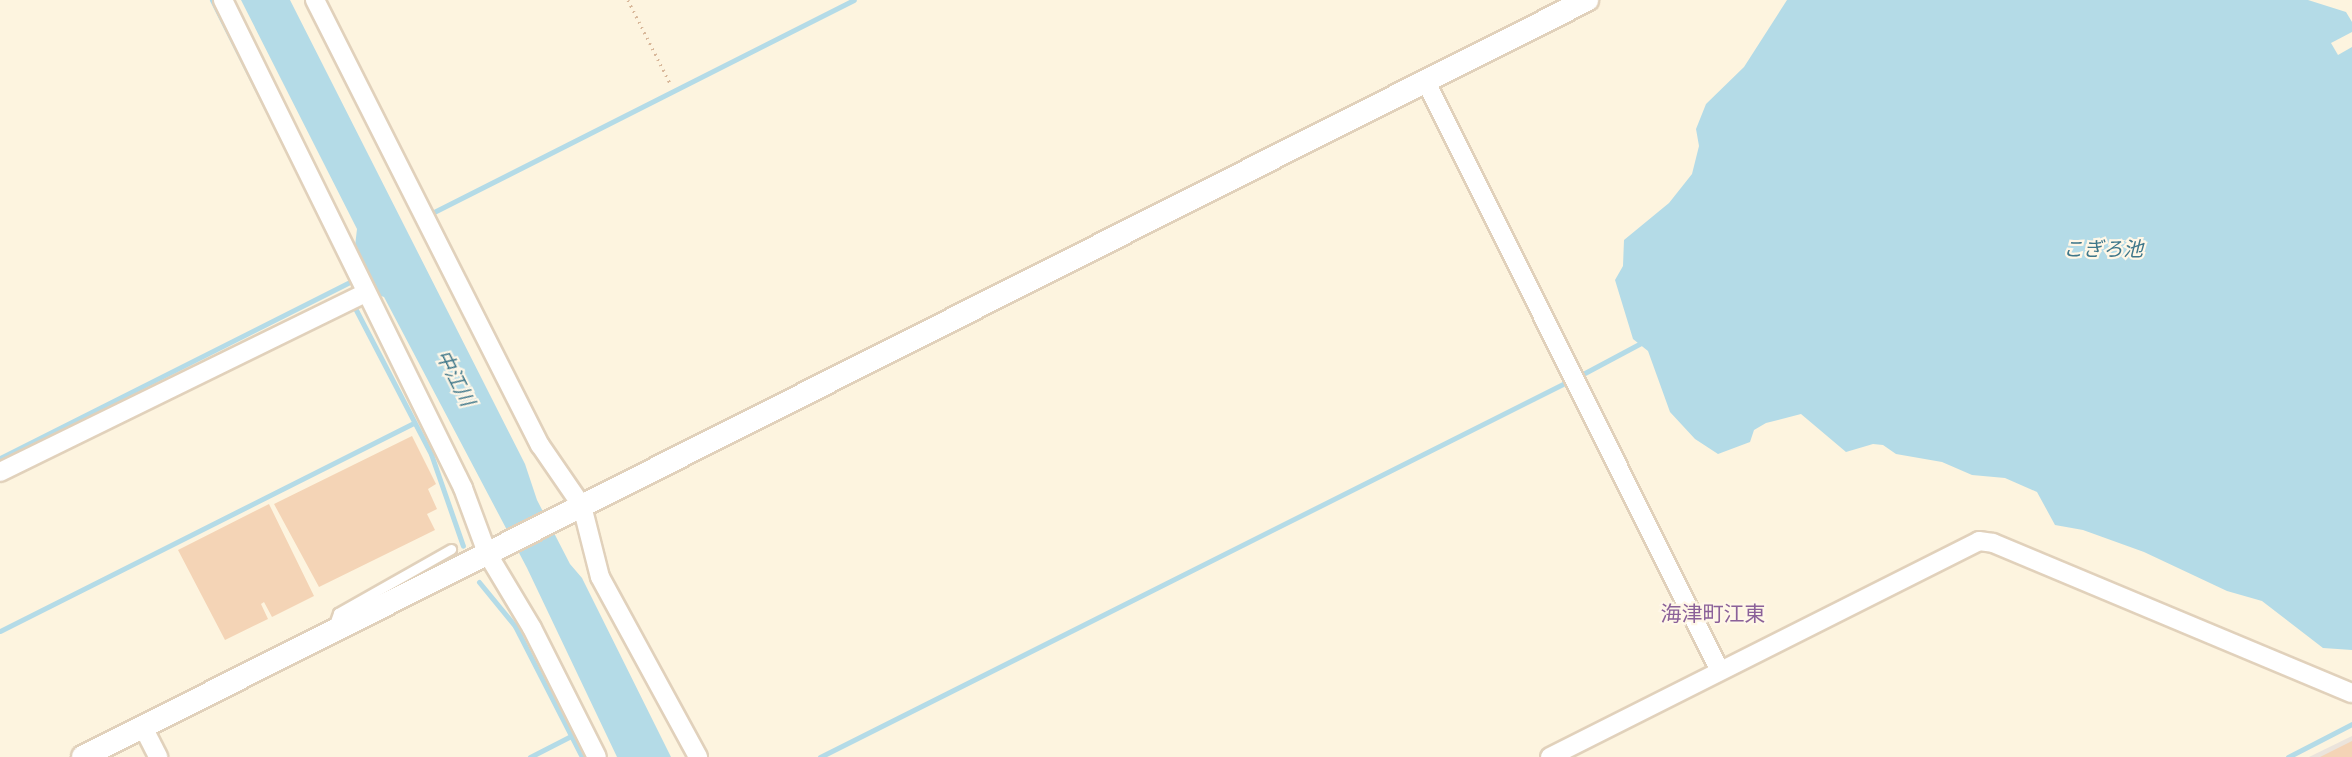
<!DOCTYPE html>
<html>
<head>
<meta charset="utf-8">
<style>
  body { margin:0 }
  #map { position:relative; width:2352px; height:757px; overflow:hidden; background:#fdf4df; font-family:"Nunito Sans","Noto Sans JP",sans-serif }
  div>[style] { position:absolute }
  .industrial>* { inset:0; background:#ebe4dc }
  .water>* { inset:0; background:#b4dbe7 }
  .pier>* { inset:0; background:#fdf4df }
  .stream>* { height:5px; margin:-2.5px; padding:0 2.5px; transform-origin:2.5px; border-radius:2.5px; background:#b4dbe7 }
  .building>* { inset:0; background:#f4d4b6 }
  .path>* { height:3px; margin-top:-1.5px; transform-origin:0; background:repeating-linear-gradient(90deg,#d8b799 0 1.5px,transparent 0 6px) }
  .roads { filter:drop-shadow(2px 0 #e1d1bb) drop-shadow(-2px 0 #e1d1bb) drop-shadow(0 2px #e1d1bb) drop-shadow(0 -2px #e1d1bb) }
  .service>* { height:9px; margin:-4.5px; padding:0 4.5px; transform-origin:4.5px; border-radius:4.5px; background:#fff }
  .minor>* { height:18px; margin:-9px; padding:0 9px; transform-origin:9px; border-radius:9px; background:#fff }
  .tertiary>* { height:22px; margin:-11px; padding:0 11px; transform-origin:11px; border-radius:11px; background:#fff }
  span { translate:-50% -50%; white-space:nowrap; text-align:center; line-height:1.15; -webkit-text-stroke:4.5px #fff7e7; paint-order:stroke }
  .water-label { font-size:20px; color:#3f778a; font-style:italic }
  .quarter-label { font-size:21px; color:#8b6199 }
</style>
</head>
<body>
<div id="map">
  <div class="industrial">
    <div style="clip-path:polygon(2352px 736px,2352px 757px,2309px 757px)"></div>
  </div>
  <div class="water">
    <div style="clip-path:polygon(241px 0,290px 0,525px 464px,537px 500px,570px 564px,582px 578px,671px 757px,617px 757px,527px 568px,384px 297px,378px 295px,355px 246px,357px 229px)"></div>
    <div style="clip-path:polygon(1787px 0,2308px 0,2346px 12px,2352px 22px,2352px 650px,2323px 648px,2262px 601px,2227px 591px,2144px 552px,2083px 530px,2055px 525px,2037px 492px,2005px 478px,1972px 475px,1942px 462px,1896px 454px,1883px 445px,1873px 444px,1846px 452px,1801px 414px,1766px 423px,1754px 430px,1750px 442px,1718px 454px,1695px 439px,1670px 412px,1648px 351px,1633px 339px,1615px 280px,1623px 266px,1624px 240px,1669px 203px,1692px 174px,1699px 146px,1696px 129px,1706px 104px,1744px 67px)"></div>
  </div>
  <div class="pier">
    <div style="clip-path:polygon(2352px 32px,2352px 47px,2338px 55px,2331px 43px)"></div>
  </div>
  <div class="stream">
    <div style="left:212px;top:0;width:208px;rotate:63.4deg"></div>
    <div style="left:428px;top:215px;width:477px;rotate:-26.8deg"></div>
    <div style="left:355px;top:308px;width:165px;rotate:62.5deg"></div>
    <div style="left:431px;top:454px;width:97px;rotate:70.8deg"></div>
    <div style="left:1581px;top:375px;width:68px;rotate:-28.1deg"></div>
    <div style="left:0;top:458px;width:401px;rotate:-26.7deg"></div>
    <div style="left:479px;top:582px;width:57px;rotate:50.7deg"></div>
    <div style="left:515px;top:626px;width:147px;rotate:62.9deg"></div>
    <div style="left:0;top:631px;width:463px;rotate:-26.7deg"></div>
    <div style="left:530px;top:757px;width:46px;rotate:-27.1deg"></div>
    <div style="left:820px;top:757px;width:838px;rotate:-26.66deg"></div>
    <div style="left:2288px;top:757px;width:72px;rotate:-27.3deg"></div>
  </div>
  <div class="building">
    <div style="clip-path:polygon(412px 436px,436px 484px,428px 489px,437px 509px,427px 514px,435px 530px,319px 587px,274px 504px)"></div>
    <div style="clip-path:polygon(269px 504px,314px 596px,272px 617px,264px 602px,261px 604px,268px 619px,225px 640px,178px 550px)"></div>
    <div style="clip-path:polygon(2352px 741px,2352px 757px,2320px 757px)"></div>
  </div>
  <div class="path">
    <div style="left:628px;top:0;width:93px;rotate:63.2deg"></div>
  </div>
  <div class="roads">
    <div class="service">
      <div style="left:333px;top:627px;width:15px;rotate:-70deg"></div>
      <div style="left:338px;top:613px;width:130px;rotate:-29.5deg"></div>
    </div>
    <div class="minor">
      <div style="left:223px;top:0;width:544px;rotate:63.81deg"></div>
      <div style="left:463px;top:488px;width:69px;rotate:69.7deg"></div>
      <div style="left:487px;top:553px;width:87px;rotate:59deg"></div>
      <div style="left:532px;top:628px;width:144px;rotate:63.3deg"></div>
      <div style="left:315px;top:0;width:499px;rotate:63.2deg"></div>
      <div style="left:540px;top:445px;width:74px;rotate:55.5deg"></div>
      <div style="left:582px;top:506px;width:73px;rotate:75.8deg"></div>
      <div style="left:600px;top:577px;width:205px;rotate:61.4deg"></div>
      <div style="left:1426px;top:82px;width:658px;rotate:63.47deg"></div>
      <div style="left:0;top:472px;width:407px;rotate:-26.1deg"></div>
      <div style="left:143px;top:727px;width:34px;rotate:63deg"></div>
      <div style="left:1550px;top:757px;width:480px;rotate:-26.7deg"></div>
      <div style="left:1979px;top:541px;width:14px;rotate:8deg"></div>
      <div style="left:1993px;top:543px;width:389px;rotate:22.7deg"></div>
    </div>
    <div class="tertiary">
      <div style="left:83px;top:757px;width:1684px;rotate:-26.72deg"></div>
    </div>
  </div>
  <div class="water-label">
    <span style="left:2103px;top:249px">こぎろ池</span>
    <span style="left:455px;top:378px;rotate:63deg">中江川</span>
  </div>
  <div class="quarter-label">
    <span style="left:1713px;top:614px">海津町江東</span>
  </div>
</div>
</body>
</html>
